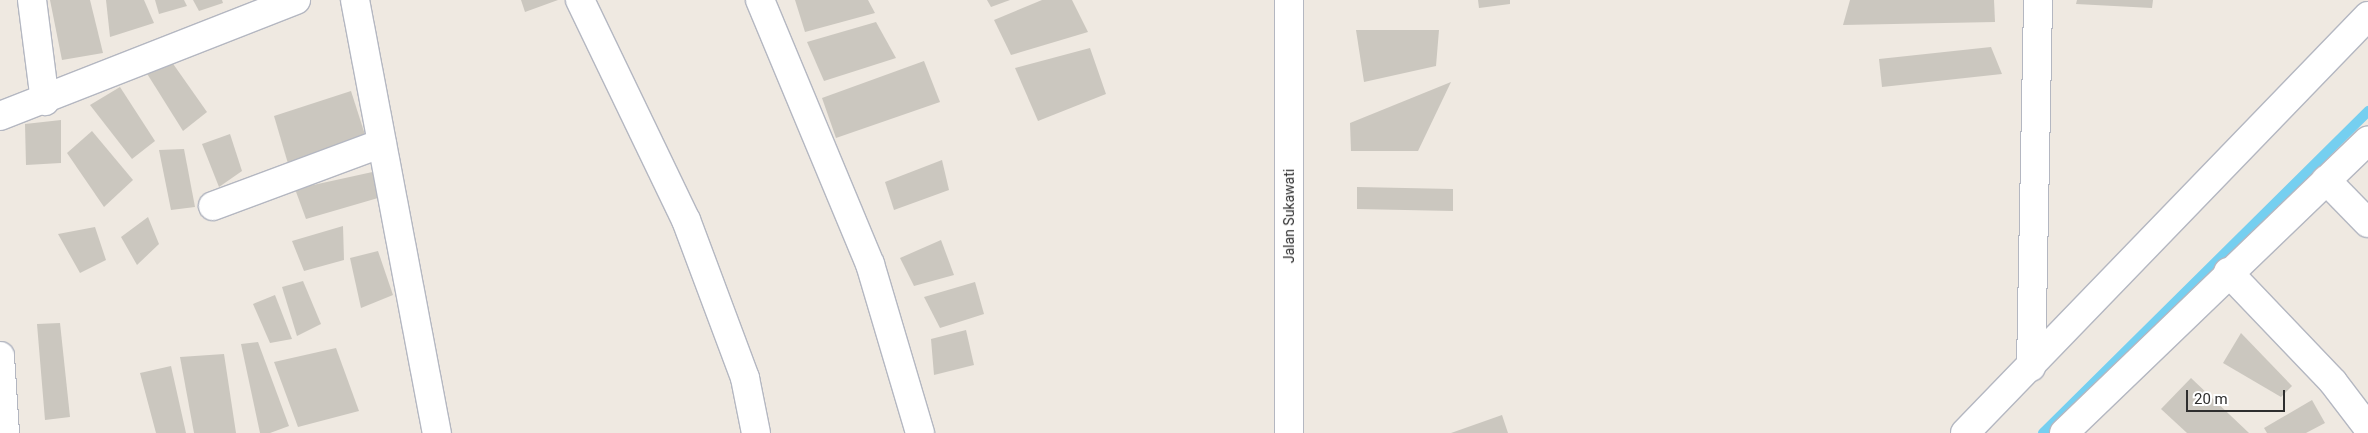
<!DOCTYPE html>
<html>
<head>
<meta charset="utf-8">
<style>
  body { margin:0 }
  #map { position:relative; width:2368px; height:433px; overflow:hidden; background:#efe9e1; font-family:Roboto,sans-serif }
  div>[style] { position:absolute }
  .stream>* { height:10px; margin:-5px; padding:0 5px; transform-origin:5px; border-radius:5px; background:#75cff0 }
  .building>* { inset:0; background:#cbc7bf }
  .roads { filter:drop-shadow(1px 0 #b4b7c1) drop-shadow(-1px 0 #b4b7c1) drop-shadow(0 1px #b4b7c1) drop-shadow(0 -1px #b4b7c1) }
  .minor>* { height:28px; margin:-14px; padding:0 14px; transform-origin:14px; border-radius:14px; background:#fff }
  .tertiary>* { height:28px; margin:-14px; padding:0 14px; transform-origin:14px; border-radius:14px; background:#fff }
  span { translate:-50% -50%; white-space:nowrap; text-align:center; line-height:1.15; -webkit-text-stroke:5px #fff; paint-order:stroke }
  .street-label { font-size:14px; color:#2e2e2e }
  .scale { position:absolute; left:2186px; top:390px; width:99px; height:22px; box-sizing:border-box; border:2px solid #2e2e2e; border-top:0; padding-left:6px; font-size:15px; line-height:18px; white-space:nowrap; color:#2e2e2e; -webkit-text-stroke:4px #fff; paint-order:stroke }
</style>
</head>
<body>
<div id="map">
  <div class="stream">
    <div style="left:2043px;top:433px;width:458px;rotate:-44.7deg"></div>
  </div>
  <div class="building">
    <div style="clip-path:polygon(50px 0,90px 0,103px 53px,62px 60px)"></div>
    <div style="clip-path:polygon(106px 0,144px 0,154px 23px,110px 37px)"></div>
    <div style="clip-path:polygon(155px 0,184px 0,187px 6px,159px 14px)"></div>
    <div style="clip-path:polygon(193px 0,222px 0,223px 3px,199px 11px)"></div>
    <div style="clip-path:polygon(521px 0,558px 0,525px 12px)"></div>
    <div style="clip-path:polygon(795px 0,868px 0,875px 13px,805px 32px)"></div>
    <div style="clip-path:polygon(987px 0,1010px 0,991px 7px)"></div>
    <div style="clip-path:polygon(1042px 0,1072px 0,1088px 32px,1011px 55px,994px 20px)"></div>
    <div style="clip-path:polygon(1478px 0,1510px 0,1510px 4px,1479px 8px)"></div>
    <div style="clip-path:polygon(1850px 0,1994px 0,1995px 22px,1843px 25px)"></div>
    <div style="clip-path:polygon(2077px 0,2153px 0,2152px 8px,2076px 4px)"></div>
    <div style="clip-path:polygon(876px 22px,896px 58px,824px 81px,807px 42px)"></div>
    <div style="clip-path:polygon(1356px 30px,1439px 30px,1436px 66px,1364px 82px)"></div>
    <div style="clip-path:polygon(1991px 47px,2002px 74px,1882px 87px,1879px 59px)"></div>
    <div style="clip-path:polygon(1090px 48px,1106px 94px,1038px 121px,1015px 68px)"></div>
    <div style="clip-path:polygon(169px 58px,207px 112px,183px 131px,146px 72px)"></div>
    <div style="clip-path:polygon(924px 61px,940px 102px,836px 138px,822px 98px)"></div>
    <div style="clip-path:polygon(1451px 82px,1418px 151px,1351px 151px,1350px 123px)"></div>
    <div style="clip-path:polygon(120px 87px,155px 141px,132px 159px,90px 105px)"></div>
    <div style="clip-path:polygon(351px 91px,367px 141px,289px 167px,274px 116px)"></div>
    <div style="clip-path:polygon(61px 120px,61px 163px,26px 165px,25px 124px)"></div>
    <div style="clip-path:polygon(92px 131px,133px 180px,104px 207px,67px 153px)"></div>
    <div style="clip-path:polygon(230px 134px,242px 171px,219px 187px,202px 144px)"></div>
    <div style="clip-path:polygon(184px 149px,195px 207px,171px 210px,159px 150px)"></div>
    <div style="clip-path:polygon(942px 160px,949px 190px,894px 210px,885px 182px)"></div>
    <div style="clip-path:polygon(377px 171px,378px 198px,306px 219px,295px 189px)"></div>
    <div style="clip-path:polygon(1357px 187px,1453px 189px,1453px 211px,1357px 209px)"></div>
    <div style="clip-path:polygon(148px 217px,159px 244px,137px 265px,121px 237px)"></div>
    <div style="clip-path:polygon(343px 226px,344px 260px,304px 271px,292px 241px)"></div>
    <div style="clip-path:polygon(95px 227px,106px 260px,80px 273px,58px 234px)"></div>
    <div style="clip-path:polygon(941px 240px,954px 275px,914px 286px,900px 258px)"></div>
    <div style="clip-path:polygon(378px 251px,393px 295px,361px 308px,350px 258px)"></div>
    <div style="clip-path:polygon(303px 281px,321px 324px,297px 336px,282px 287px)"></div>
    <div style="clip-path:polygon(975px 282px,984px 314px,940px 328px,924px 297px)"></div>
    <div style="clip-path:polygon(275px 295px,292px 339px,270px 343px,253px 304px)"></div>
    <div style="clip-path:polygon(60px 323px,70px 417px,45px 420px,37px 324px)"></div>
    <div style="clip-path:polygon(966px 330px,974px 365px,934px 375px,931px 339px)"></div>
    <div style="clip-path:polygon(2241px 333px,2292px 386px,2281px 397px,2223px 363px)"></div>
    <div style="clip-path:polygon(258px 342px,289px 426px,270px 433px,260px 433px,241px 344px)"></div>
    <div style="clip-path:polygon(336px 348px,359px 411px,298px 427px,274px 362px)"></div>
    <div style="clip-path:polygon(224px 354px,236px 433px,194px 433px,180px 357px)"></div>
    <div style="clip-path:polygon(171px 366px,186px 433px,156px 433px,140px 373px)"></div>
    <div style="clip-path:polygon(2191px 378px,2249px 433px,2187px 433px,2161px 409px)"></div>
    <div style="clip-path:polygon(2312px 400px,2325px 423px,2306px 433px,2267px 433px,2264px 428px)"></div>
    <div style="clip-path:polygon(1502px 415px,1508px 433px,1451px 433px)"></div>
  </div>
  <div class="roads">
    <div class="minor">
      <div style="left:32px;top:0;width:102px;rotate:82.7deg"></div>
      <div style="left:355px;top:0;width:441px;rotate:79.3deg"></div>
      <div style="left:580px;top:0;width:244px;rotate:64.3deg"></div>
      <div style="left:686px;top:220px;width:169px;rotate:69.5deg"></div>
      <div style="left:745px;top:378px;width:56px;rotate:78.7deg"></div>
      <div style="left:760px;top:0;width:286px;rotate:67.4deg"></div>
      <div style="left:870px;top:264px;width:176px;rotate:73.5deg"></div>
      <div style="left:0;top:116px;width:318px;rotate:-21.4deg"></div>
      <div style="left:2326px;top:180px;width:60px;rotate:45.7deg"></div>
      <div style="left:213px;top:206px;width:180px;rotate:-20.4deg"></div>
      <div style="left:2228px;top:272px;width:152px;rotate:46.3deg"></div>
      <div style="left:2333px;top:382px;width:58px;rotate:52.7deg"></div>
      <div style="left:0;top:356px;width:77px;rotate:86.3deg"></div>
      <div style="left:2031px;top:367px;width:367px;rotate:-88.9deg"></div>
      <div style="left:2064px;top:433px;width:422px;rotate:-43.9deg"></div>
    </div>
    <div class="tertiary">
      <div style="left:1289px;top:433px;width:433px;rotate:-90deg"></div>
      <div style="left:1965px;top:433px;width:580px;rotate:-45.98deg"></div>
    </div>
  </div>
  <div class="street-label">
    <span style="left:1289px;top:216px;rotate:-90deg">Jalan Sukawati</span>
  </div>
  <div class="scale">20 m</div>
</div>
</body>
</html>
